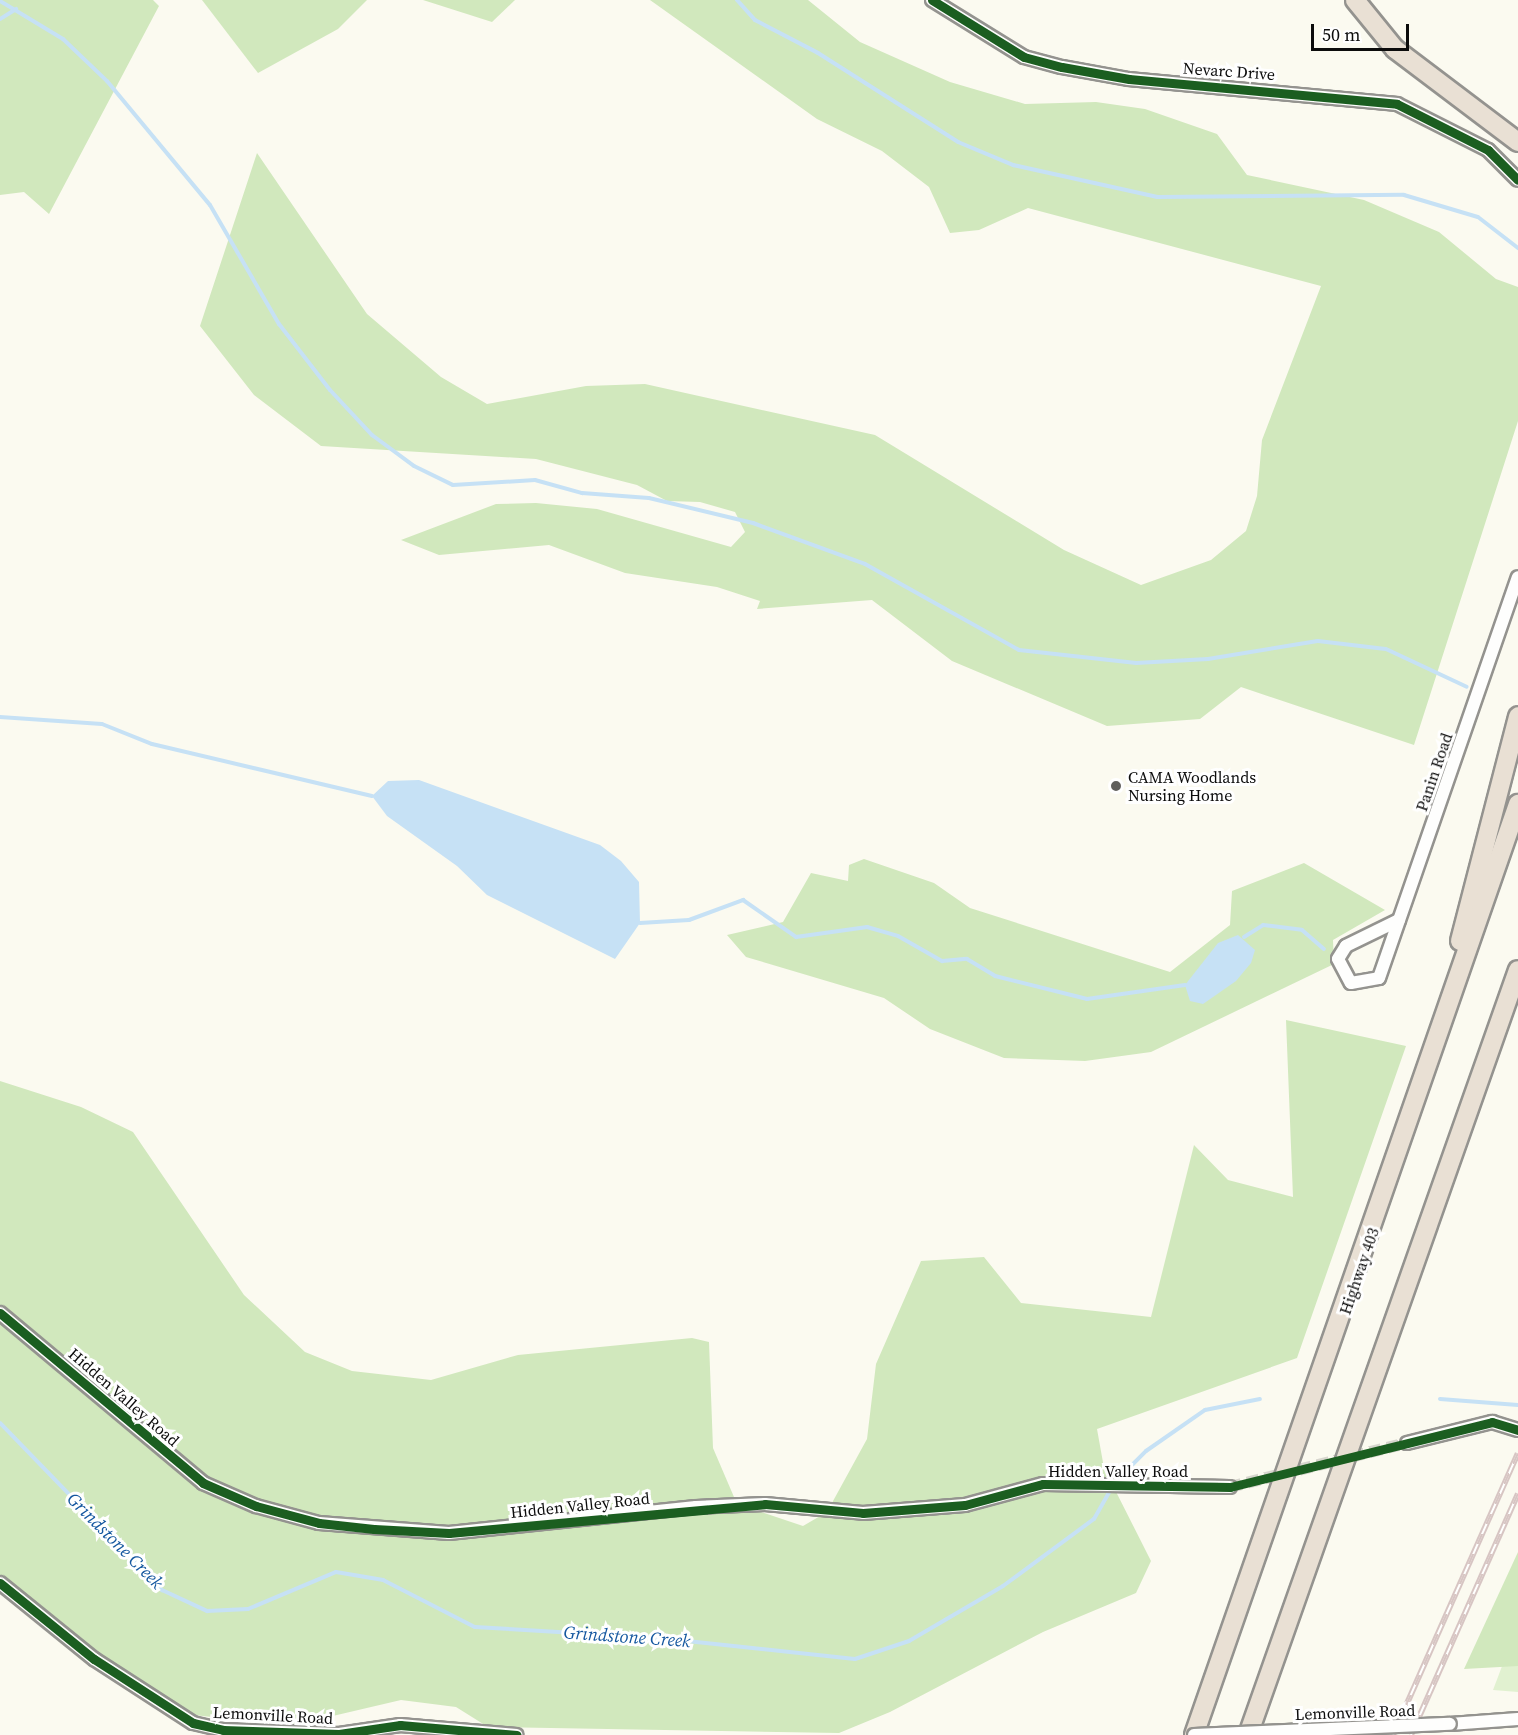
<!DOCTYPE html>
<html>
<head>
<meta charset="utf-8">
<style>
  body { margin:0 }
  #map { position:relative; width:1518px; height:1735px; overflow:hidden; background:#fbfaf0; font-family:"Source Serif 4",serif }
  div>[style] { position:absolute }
  .green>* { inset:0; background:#e1f1d0 }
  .forest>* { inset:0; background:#d1e8bd }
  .water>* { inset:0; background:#c6e1f5 }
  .stream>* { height:4px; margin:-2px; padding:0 2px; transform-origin:2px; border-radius:2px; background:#c6e1f5 }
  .minor-tunnel>* { height:12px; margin-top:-6px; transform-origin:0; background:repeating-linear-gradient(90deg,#d7d6ce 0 12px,transparent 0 18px) }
  .roads { filter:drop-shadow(2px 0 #94938f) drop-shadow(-2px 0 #94938f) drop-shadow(0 2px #94938f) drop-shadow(0 -2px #94938f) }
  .minor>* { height:12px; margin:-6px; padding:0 6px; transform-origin:6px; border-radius:6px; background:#fefefd }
  .highway>* { height:18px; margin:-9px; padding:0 9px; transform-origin:9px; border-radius:9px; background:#e9e0d4 }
  .rail>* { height:6px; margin-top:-3px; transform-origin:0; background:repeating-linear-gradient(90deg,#fff 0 11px,#d7c5c3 0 22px); box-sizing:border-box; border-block:2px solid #d7c5c3 }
  .bridges { filter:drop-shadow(2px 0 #94938f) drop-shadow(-2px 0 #94938f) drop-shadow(0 2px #94938f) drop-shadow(0 -2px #94938f) }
  .minor-bridge>* { height:12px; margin:-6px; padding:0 6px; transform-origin:6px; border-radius:6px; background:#fefefd }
  .cycleway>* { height:9px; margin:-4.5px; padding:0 4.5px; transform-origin:4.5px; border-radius:4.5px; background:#1b5e20 }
  .dots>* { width:16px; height:16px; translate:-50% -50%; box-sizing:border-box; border:3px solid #fff; border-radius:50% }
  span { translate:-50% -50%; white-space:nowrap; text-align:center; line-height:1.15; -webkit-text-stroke:6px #fff; paint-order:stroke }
  .street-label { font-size:16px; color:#0c0c0c }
  .poi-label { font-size:16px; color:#0c0c0c }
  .left { translate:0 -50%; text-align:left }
  .water-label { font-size:18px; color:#14579f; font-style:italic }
  .scale { position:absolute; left:1311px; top:24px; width:98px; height:27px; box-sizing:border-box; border:3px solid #0c0c0c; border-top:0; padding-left:8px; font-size:18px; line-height:21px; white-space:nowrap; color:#0c0c0c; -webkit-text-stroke:4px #fff; paint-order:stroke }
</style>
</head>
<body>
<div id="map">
  <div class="green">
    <div style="clip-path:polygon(1518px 1624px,1518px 1692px,1493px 1690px)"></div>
  </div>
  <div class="forest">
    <div style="clip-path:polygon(0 0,153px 0,159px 6px,49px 214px,24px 192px,0 195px)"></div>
    <div style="clip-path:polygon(202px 0,367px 0,338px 29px,258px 73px)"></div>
    <div style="clip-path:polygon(423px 0,515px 0,492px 22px)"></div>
    <div style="clip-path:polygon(650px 0,808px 0,860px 42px,950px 82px,1025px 104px,1096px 102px,1145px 109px,1217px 134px,1247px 175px,1364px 200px,1439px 232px,1496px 279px,1518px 287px,1518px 421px,1414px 745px,1241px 687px,1200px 719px,1107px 726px,952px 661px,872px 600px,757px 609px,760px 601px,717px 587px,625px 573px,549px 545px,439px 555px,401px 540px,496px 504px,536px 503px,597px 509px,731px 547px,745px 532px,735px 512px,700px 502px,667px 501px,637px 485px,536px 459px,321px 446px,254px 395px,200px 326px,257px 153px,367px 314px,441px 377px,487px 404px,586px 386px,645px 384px,875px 435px,1064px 550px,1141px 585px,1211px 560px,1246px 531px,1257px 496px,1262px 440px,1321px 286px,1028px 208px,979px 230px,950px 233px,929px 187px,882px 151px,817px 119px)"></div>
    <div style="clip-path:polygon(864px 859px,934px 883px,970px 908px,1170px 972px,1230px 925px,1232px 891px,1304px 863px,1385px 910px,1333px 940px,1334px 964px,1151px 1052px,1085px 1061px,1004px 1058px,930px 1029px,884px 998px,746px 957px,727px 935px,783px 922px,811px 873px,848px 881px,849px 865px)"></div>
    <div style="clip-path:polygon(1286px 1020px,1406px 1046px,1297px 1358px,1097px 1429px,1104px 1468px,1151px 1561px,1136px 1593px,1043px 1632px,890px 1712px,839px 1733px,488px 1727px,456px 1707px,401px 1700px,290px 1726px,185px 1714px,126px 1683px,0 1579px,0 1081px,81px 1107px,133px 1132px,244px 1295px,305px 1352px,352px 1371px,431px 1380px,518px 1355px,692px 1338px,709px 1342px,713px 1448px,737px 1504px,803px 1526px,827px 1512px,867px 1439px,876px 1364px,921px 1261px,984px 1257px,1021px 1303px,1151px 1317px,1194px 1145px,1228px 1180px,1293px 1197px)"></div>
    <div style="clip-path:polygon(1518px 1552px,1518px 1666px,1464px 1669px)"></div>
  </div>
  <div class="water">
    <div style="clip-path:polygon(419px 780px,600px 845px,621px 861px,639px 882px,640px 923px,615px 959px,487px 895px,457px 866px,387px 816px,372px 796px,388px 781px)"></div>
    <div style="clip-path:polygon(1238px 935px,1255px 950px,1251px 963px,1236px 981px,1203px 1004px,1190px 1001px,1185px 985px,1218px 943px)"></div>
  </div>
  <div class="stream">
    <div style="left:737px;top:0;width:27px;rotate:48deg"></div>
    <div style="left:755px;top:20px;width:71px;rotate:27.6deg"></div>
    <div style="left:818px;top:53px;width:166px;rotate:32.4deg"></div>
    <div style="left:958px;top:142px;width:60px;rotate:22.7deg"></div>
    <div style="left:1013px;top:165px;width:148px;rotate:12.5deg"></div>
    <div style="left:1157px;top:197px;width:247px;rotate:-0.5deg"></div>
    <div style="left:1404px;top:195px;width:77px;rotate:16.6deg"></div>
    <div style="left:1478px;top:217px;width:51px;rotate:37.8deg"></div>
    <div style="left:0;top:1px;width:74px;rotate:31.1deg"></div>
    <div style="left:63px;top:39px;width:61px;rotate:43.7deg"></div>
    <div style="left:107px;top:81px;width:161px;rotate:50.3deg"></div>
    <div style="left:210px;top:205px;width:138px;rotate:59.9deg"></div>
    <div style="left:279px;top:324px;width:83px;rotate:52.3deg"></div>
    <div style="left:330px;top:390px;width:62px;rotate:47deg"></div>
    <div style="left:372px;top:435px;width:52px;rotate:36.4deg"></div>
    <div style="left:414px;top:466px;width:43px;rotate:26deg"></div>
    <div style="left:453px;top:485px;width:82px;rotate:-3.5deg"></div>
    <div style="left:535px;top:480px;width:49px;rotate:15.5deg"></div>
    <div style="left:582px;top:493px;width:67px;rotate:4.3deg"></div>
    <div style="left:649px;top:498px;width:107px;rotate:13.5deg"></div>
    <div style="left:753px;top:523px;width:119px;rotate:20.1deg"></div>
    <div style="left:865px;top:564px;width:176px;rotate:29.2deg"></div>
    <div style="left:1019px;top:650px;width:118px;rotate:6.3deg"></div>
    <div style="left:1136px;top:663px;width:72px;rotate:-3.2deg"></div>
    <div style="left:1208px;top:659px;width:111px;rotate:-9.3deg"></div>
    <div style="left:1318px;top:641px;width:68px;rotate:6.7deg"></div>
    <div style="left:1386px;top:649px;width:89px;rotate:25.1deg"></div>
    <div style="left:0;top:19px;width:19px;rotate:-32deg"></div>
    <div style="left:0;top:717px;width:102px;rotate:3.9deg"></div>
    <div style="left:102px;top:724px;width:54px;rotate:21.8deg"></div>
    <div style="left:152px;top:744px;width:226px;rotate:13.3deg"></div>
    <div style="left:640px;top:923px;width:49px;rotate:-3.5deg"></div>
    <div style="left:689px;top:920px;width:58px;rotate:-20.3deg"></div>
    <div style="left:743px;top:900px;width:65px;rotate:34.9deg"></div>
    <div style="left:796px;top:937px;width:72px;rotate:-8deg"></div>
    <div style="left:867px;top:927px;width:32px;rotate:16deg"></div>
    <div style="left:898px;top:936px;width:51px;rotate:29.6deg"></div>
    <div style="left:942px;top:961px;width:25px;rotate:-5deg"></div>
    <div style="left:967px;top:959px;width:33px;rotate:31deg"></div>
    <div style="left:995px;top:976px;width:95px;rotate:14deg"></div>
    <div style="left:1087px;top:999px;width:99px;rotate:-8.1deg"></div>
    <div style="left:1244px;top:937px;width:22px;rotate:-32deg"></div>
    <div style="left:1263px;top:925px;width:39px;rotate:7deg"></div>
    <div style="left:1302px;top:930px;width:29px;rotate:41deg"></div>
    <div style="left:1440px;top:1399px;width:78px;rotate:4.4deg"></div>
    <div style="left:0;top:1423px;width:233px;rotate:45.9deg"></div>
    <div style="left:162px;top:1590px;width:50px;rotate:25deg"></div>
    <div style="left:207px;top:1611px;width:41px;rotate:-2.8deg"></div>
    <div style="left:248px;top:1609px;width:95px;rotate:-22.8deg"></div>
    <div style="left:336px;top:1572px;width:48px;rotate:9.7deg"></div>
    <div style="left:383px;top:1580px;width:103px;rotate:27.1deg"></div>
    <div style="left:475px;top:1627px;width:184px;rotate:3.4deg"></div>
    <div style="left:659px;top:1638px;width:197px;rotate:6.1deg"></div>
    <div style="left:855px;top:1659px;width:57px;rotate:-18.4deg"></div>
    <div style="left:909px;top:1641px;width:109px;rotate:-30.3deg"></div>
    <div style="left:1003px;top:1586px;width:113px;rotate:-36.4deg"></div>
    <div style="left:1094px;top:1519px;width:43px;rotate:-60.4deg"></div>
    <div style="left:1115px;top:1482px;width:44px;rotate:-45deg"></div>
    <div style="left:1146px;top:1451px;width:72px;rotate:-34.8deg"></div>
    <div style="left:1205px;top:1410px;width:56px;rotate:-11.3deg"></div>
  </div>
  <div class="minor-tunnel">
    <div style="left:1230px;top:1487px;width:182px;rotate:-14deg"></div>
  </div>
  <div class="roads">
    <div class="minor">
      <div style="left:932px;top:0;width:108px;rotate:31.8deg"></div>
      <div style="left:1024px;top:57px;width:39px;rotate:15deg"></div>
      <div style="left:1062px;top:67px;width:68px;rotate:10.2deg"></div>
      <div style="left:1129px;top:79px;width:269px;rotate:5.3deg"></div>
      <div style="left:1397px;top:104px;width:102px;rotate:26.8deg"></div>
      <div style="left:1488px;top:150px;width:42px;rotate:45deg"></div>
      <div style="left:1399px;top:920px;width:59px;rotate:153.9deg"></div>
      <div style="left:1346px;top:946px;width:15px;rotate:122deg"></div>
      <div style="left:1338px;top:959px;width:27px;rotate:62deg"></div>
      <div style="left:1351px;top:983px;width:28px;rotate:-10deg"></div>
      <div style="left:1379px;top:978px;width:424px;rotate:-70.9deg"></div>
      <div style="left:0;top:1313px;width:265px;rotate:39.9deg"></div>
      <div style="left:203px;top:1483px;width:58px;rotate:23.5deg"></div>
      <div style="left:256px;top:1506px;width:65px;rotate:15.1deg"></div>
      <div style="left:319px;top:1523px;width:130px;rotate:4.4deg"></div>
      <div style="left:449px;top:1533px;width:248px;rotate:-6deg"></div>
      <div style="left:696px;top:1507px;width:69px;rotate:-2.5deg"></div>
      <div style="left:765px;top:1504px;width:98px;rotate:5.2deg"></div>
      <div style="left:863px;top:1513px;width:102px;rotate:-4.5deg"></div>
      <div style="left:965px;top:1505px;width:81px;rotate:-15.1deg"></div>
      <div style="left:1043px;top:1484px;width:187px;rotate:0.9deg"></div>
      <div style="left:1407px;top:1443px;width:88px;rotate:-13.9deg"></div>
      <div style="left:1492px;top:1422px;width:27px;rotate:17deg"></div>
      <div style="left:0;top:1583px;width:121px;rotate:39deg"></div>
      <div style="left:94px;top:1659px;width:118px;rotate:32.9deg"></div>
      <div style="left:193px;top:1723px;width:31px;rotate:13deg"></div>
      <div style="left:223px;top:1730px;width:116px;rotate:2deg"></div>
      <div style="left:339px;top:1734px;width:62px;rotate:-8.4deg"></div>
      <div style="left:400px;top:1725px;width:117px;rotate:4.9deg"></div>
      <div style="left:1450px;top:1724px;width:68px;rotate:-4.2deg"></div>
    </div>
    <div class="highway">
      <div style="left:1355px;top:0;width:63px;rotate:50.8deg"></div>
      <div style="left:1395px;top:49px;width:154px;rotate:37.1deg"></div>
      <div style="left:1460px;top:941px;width:232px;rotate:-75.5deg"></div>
      <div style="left:1194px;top:1735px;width:986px;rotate:-70.81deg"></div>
      <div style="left:1248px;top:1735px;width:811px;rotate:-70.56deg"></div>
    </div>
  </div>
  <div class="rail">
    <div style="left:1393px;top:1735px;width:308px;rotate:-66.1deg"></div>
    <div style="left:1411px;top:1735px;width:264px;rotate:-66.1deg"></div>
  </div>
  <div class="bridges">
    <div class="minor-bridge">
      <div style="left:1194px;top:1735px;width:256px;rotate:-2.5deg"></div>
    </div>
  </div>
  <div class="cycleway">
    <div style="left:932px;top:0;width:108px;rotate:31.8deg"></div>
    <div style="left:1024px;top:57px;width:39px;rotate:15deg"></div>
    <div style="left:1062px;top:67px;width:68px;rotate:10.2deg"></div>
    <div style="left:1129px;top:79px;width:269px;rotate:5.3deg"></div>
    <div style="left:1397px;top:104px;width:102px;rotate:26.8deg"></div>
    <div style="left:1488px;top:150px;width:42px;rotate:45deg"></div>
    <div style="left:0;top:1313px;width:265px;rotate:39.9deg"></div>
    <div style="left:203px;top:1483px;width:58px;rotate:23.5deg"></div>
    <div style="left:256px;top:1506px;width:65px;rotate:15.1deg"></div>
    <div style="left:319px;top:1523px;width:55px;rotate:6.2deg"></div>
    <div style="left:374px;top:1529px;width:75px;rotate:3.1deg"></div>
    <div style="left:449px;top:1533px;width:317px;rotate:-5.2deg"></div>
    <div style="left:765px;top:1504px;width:98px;rotate:5.2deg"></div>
    <div style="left:863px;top:1513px;width:102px;rotate:-4.5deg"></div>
    <div style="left:965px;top:1505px;width:81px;rotate:-15.1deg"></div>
    <div style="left:1043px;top:1484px;width:187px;rotate:0.9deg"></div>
    <div style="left:1230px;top:1487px;width:270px;rotate:-13.9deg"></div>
    <div style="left:1492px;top:1422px;width:27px;rotate:17deg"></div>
    <div style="left:0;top:1583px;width:121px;rotate:39deg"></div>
    <div style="left:94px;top:1659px;width:118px;rotate:32.9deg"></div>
    <div style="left:193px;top:1723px;width:31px;rotate:13deg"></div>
    <div style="left:223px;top:1730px;width:116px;rotate:2deg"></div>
    <div style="left:339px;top:1734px;width:62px;rotate:-8.4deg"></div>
    <div style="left:400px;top:1725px;width:117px;rotate:4.9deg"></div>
  </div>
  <div class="dots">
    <div style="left:1116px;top:786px;background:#605f5c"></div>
  </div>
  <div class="street-label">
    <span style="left:1229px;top:71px;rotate:4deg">Nevarc Drive</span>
    <span style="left:1434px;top:772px;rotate:-71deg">Panin Road</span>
    <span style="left:1359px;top:1271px;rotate:-71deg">Highway 403</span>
    <span style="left:124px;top:1397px;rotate:41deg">Hidden Valley Road</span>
    <span style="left:1118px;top:1471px">Hidden Valley Road</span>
    <span style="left:580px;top:1505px;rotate:-6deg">Hidden Valley Road</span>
    <span style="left:1355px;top:1712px;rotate:-2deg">Lemonville Road</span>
    <span style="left:273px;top:1715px;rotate:3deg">Lemonville Road</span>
  </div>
  <div class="poi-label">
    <span class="left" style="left:1128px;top:786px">CAMA Woodlands<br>Nursing Home</span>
  </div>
  <div class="water-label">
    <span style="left:115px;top:1541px;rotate:45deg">Grindstone Creek</span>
    <span style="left:627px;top:1637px;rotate:4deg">Grindstone Creek</span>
  </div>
  <div class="scale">50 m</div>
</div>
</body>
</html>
